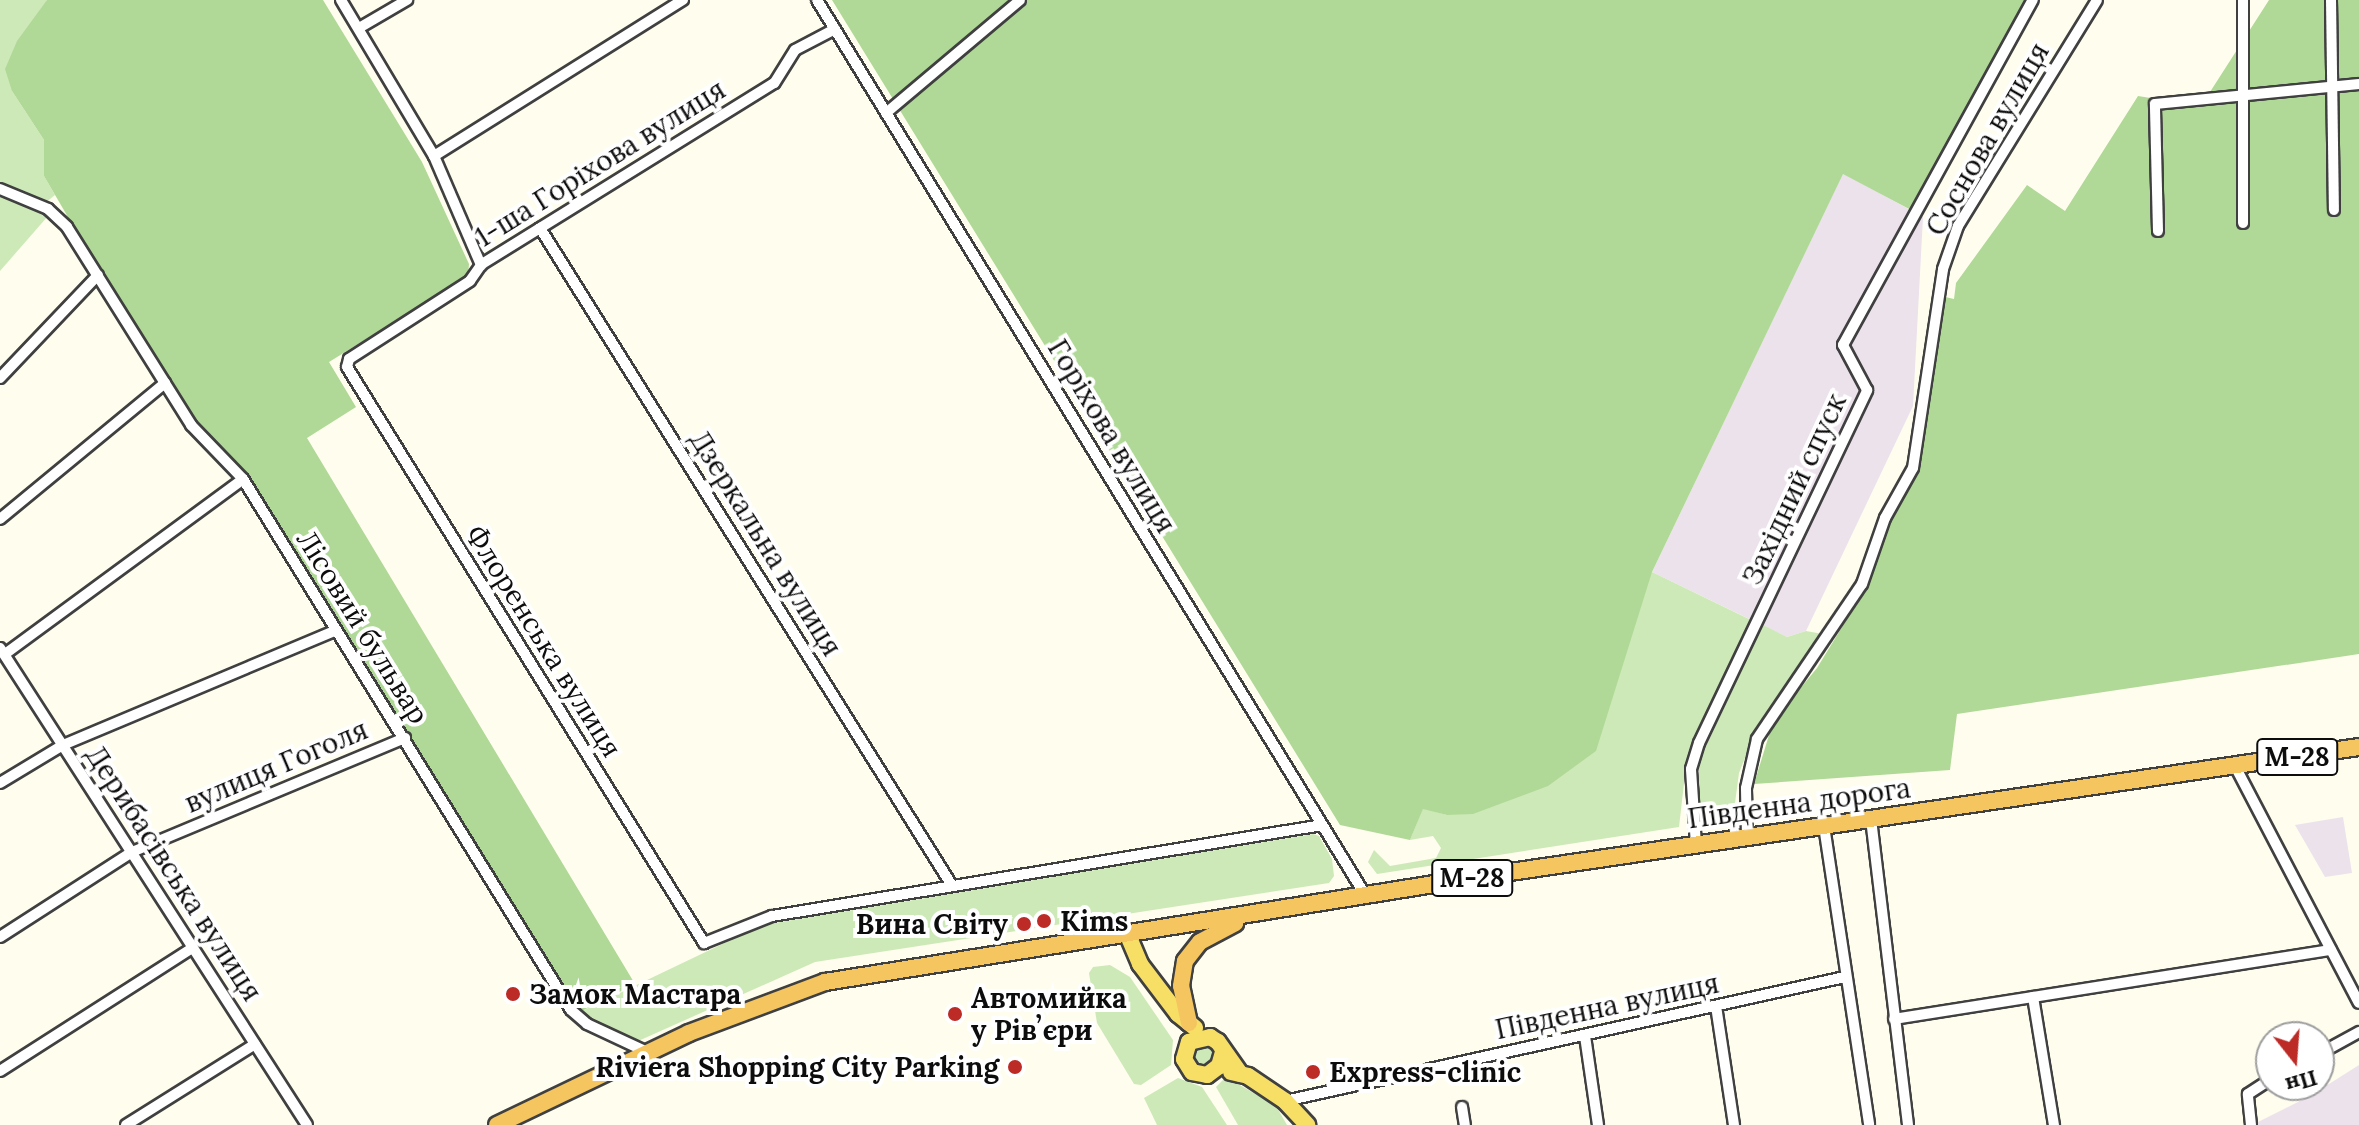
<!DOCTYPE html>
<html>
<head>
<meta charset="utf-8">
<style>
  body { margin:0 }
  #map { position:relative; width:2359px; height:1125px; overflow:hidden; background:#fffdee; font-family:Lora,serif }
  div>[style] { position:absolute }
  .industrial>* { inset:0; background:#ece2ec }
  .green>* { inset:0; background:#cde9b8 }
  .forest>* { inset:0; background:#b0d997 }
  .roads { filter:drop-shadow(2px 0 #404040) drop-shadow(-2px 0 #404040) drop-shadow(0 2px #404040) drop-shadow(0 -2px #404040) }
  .minor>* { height:10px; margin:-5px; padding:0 5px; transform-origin:5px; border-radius:5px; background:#fff }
  .primary>* { height:16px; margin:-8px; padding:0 8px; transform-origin:8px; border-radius:8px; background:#f7df66 }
  .trunk>* { height:16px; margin:-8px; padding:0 8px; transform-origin:8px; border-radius:8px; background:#f5c55f }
  .dots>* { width:22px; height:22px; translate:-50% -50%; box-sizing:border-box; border:4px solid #fff; border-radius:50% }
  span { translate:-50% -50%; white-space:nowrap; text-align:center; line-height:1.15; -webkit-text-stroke:8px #fff; paint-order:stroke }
  .shield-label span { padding:2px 6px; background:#fff; border:2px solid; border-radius:6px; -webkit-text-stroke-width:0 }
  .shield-label { font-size:26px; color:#0d0d0d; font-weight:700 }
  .street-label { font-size:28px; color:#0d0d0d }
  .poi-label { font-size:28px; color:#0d0d0d; font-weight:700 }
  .left { translate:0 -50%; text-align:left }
  .right { translate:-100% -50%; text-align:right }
  .north { position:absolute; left:2255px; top:1021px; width:80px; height:80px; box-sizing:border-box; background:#fff; border:2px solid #9e9e9e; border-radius:50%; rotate:163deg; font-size:22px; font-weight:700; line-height:32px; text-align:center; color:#0d0d0d }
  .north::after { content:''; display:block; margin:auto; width:28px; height:36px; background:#bc2b26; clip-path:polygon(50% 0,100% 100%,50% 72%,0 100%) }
</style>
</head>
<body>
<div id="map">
  <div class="industrial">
    <div style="clip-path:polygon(1843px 173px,1923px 217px,1913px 406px,1806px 631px,1787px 637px,1652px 572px)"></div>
    <div style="clip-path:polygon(2343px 817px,2352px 873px,2325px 877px,2295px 825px)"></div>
    <div style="clip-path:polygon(2359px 1065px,2359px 1125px,2252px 1125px,2310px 1096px)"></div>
  </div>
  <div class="green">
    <div style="clip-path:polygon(0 0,47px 0,12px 91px,44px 140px,44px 176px,55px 195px,45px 203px,0 184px)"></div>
    <div style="clip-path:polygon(0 194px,48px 216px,0 271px)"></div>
    <div style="clip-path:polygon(1652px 572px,1751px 620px,1686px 766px,1679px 827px,1377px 874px,1368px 862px,1374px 850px,1390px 866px,1436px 858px,1441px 848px,1433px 836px,1410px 840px,1423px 808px,1447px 815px)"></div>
    <div style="clip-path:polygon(1763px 625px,1787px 637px,1806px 631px,1823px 634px,1757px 727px,1739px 773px,1733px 818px,1711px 827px,1698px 802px,1699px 761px)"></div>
    <div style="clip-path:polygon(1313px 834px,1319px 836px,1332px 859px,1334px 876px,1329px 883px,815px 962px,636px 1042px,578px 1013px,762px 925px)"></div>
    <div style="clip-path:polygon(1110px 965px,1130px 977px,1173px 1040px,1171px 1065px,1141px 1085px,1134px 1084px,1097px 1023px,1089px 973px,1093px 967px)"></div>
    <div style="clip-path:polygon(1210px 1040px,1219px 1058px,1199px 1072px,1186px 1050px)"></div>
    <div style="clip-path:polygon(1226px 1077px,1276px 1106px,1287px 1125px,1238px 1125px,1216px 1087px)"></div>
    <div style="clip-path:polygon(1178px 1078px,1202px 1087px,1227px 1125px,1157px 1125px,1144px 1098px)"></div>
  </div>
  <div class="forest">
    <div style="clip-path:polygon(47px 0,323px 0,422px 162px,469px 264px,468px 276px,329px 362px,356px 407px,307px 438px,635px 984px,578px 1013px,245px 478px,199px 426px,72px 224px,44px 176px,44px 140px,12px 91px,5px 69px,17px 41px)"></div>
    <div style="clip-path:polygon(832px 0,2027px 0,1911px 210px,1843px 174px,1652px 572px,1596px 751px,1548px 786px,1473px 814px,1447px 815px,1423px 809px,1410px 840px,1340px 825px)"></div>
    <div style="clip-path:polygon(2269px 0,2359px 0,2359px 654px,1957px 714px,1950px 770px,1754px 784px,1773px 722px,1817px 668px,1866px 588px,1883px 526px,1914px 471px,1941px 296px,1954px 299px,1956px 283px,2027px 185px,2065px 211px,2138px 96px,2201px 106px)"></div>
  </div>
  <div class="roads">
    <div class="minor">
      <div style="left:341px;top:0;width:182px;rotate:59.2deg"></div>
      <div style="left:434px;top:156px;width:119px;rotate:66.7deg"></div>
      <div style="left:817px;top:0;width:1053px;rotate:58.51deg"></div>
      <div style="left:2243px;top:0;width:223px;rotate:90deg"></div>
      <div style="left:2331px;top:0;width:210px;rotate:89.2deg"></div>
      <div style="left:359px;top:28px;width:56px;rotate:-30.3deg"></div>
      <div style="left:835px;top:29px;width:45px;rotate:152.3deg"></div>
      <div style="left:795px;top:50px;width:39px;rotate:122deg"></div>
      <div style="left:774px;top:83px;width:345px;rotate:148.2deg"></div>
      <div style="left:481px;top:265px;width:19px;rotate:125deg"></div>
      <div style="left:470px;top:281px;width:144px;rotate:147.2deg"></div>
      <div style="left:349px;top:359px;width:8px;rotate:104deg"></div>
      <div style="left:347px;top:367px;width:678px;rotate:58.21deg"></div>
      <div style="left:704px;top:943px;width:73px;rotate:-21.7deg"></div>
      <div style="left:772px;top:916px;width:557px;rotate:-9.39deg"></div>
      <div style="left:886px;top:113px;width:175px;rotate:-40.1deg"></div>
      <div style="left:434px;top:156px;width:294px;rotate:-32.1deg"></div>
      <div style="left:0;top:189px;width:52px;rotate:22.6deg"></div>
      <div style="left:48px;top:209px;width:26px;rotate:43deg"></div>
      <div style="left:67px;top:227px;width:234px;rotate:57.9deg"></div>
      <div style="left:191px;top:425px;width:75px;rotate:46.1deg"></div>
      <div style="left:243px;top:479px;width:624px;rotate:58.3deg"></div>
      <div style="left:571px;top:1010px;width:21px;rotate:41deg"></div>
      <div style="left:587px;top:1024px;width:66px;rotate:25deg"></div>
      <div style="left:540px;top:228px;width:774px;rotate:57.93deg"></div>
      <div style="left:2158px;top:231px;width:127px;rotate:-91.4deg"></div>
      <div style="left:2155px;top:104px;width:205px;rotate:-5.6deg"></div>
      <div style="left:0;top:378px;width:142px;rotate:-46.4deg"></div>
      <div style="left:0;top:519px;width:214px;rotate:-39.5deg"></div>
      <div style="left:0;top:648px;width:567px;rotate:57.23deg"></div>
      <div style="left:5px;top:654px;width:295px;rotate:-36.3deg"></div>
      <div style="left:2235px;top:766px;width:267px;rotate:62.4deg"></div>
      <div style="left:0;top:783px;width:74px;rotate:-31.1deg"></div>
      <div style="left:63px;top:745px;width:296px;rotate:-22.8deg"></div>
      <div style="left:1871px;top:819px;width:308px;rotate:83.1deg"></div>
      <div style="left:1824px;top:826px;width:302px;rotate:81.4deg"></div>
      <div style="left:1747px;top:837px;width:49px;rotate:-91.2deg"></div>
      <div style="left:1746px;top:788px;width:50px;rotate:-77.3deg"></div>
      <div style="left:1757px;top:739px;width:187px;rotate:-55.9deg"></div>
      <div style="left:1862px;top:584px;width:70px;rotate:-70.8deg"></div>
      <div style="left:1885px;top:518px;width:57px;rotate:-60.8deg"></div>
      <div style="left:1913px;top:468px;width:201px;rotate:-81.4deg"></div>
      <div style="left:1943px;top:269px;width:46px;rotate:-70.8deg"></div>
      <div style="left:1958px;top:226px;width:265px;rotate:-58.4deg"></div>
      <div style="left:1696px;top:845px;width:76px;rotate:-93.8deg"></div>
      <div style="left:1691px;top:769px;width:27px;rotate:-73deg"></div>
      <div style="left:1699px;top:743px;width:391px;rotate:-64.5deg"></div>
      <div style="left:1867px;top:390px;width:51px;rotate:-118.1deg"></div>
      <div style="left:1843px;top:345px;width:394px;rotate:-61.2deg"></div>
      <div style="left:0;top:937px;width:157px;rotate:-32.8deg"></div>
      <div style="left:132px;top:852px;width:296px;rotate:-22.7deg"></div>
      <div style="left:2033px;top:997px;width:130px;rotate:80.7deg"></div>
      <div style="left:1716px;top:1006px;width:120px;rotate:81.4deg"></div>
      <div style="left:1894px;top:1019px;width:442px;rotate:-9deg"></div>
      <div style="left:1585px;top:1036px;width:90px;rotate:81.7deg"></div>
      <div style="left:2319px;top:1054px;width:46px;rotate:-28.8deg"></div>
      <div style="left:0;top:1071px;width:228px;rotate:-32.6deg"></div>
      <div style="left:1285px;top:1101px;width:574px;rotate:-12.49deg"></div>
      <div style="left:1462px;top:1107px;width:18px;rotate:81deg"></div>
      <div style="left:126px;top:1125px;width:152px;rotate:-32.1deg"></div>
      <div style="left:2251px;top:1125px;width:31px;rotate:-96deg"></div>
      <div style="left:2248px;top:1094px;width:27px;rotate:-33deg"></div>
    </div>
    <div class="primary">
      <div style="left:1127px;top:933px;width:34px;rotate:67deg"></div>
      <div style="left:1140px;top:964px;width:63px;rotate:52.8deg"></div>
      <div style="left:1178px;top:1014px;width:22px;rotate:39deg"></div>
      <div style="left:1223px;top:1052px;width:15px;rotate:106deg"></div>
      <div style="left:1219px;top:1066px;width:15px;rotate:143deg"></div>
      <div style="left:1207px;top:1075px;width:15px;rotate:-169deg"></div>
      <div style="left:1192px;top:1072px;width:15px;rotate:-122deg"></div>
      <div style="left:1184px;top:1059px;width:18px;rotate:-74deg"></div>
      <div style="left:1189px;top:1042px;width:22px;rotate:-13deg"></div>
      <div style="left:1210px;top:1037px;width:9px;rotate:32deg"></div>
      <div style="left:1218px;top:1042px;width:39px;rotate:55deg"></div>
      <div style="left:1231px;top:1072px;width:17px;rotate:13deg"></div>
      <div style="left:1248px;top:1076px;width:45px;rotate:34deg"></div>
      <div style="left:1285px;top:1101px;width:33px;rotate:47deg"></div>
    </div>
    <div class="trunk">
      <div style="left:1189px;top:1023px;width:38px;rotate:-102deg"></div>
      <div style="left:1181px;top:986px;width:25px;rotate:-81deg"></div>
      <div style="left:1185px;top:961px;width:24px;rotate:-52deg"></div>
      <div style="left:1200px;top:942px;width:40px;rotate:-28deg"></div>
      <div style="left:497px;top:1125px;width:213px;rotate:-25.6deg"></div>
      <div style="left:689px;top:1033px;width:145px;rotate:-20.6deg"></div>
      <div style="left:825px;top:982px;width:674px;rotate:-9.14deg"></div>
      <div style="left:1490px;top:875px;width:878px;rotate:-8.38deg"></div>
    </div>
  </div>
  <div class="dots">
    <div style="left:1044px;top:921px;background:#bc2b26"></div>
    <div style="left:1024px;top:924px;background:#bc2b26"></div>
    <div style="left:513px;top:994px;background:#bc2b26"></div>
    <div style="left:955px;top:1014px;background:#bc2b26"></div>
    <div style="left:1015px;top:1067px;background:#bc2b26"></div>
    <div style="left:1313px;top:1072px;background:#bc2b26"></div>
  </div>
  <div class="shield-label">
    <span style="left:2297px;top:757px">М-28</span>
    <span style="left:1472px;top:878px">М-28</span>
  </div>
  <div class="street-label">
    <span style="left:1987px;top:139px;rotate:-60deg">Соснова вулиця</span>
    <span style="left:600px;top:163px;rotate:-32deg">1-ша Горіхова вулиця</span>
    <span style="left:1112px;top:436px;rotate:59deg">Горіхова вулиця</span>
    <span style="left:1794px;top:489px;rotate:-65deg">Західний спуск</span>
    <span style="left:766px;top:543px;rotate:58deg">Дзеркальна вулиця</span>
    <span style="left:363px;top:627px;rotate:58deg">Лісовий бульвар</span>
    <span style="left:544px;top:641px;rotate:58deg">Флоренська вулиця</span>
    <span style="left:276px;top:766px;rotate:-23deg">вулиця Гоголя</span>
    <span style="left:1799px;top:803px;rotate:-8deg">Південна дорога</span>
    <span style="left:174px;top:873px;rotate:57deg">Дерибасівська вулиця</span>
    <span style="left:1607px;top:1006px;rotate:-12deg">Південна вулиця</span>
  </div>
  <div class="poi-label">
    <span class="left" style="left:1060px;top:921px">Kims</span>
    <span class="right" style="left:1008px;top:924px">Вина Світу</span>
    <span class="left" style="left:529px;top:994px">Замок Мастара</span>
    <span class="left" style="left:971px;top:1014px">Автомийка<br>у Рівʼєри</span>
    <span class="right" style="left:999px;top:1067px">Riviera Shopping City Parking</span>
    <span class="left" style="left:1329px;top:1072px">Express-clinic</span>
  </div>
  <div class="north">Пн</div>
</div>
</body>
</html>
